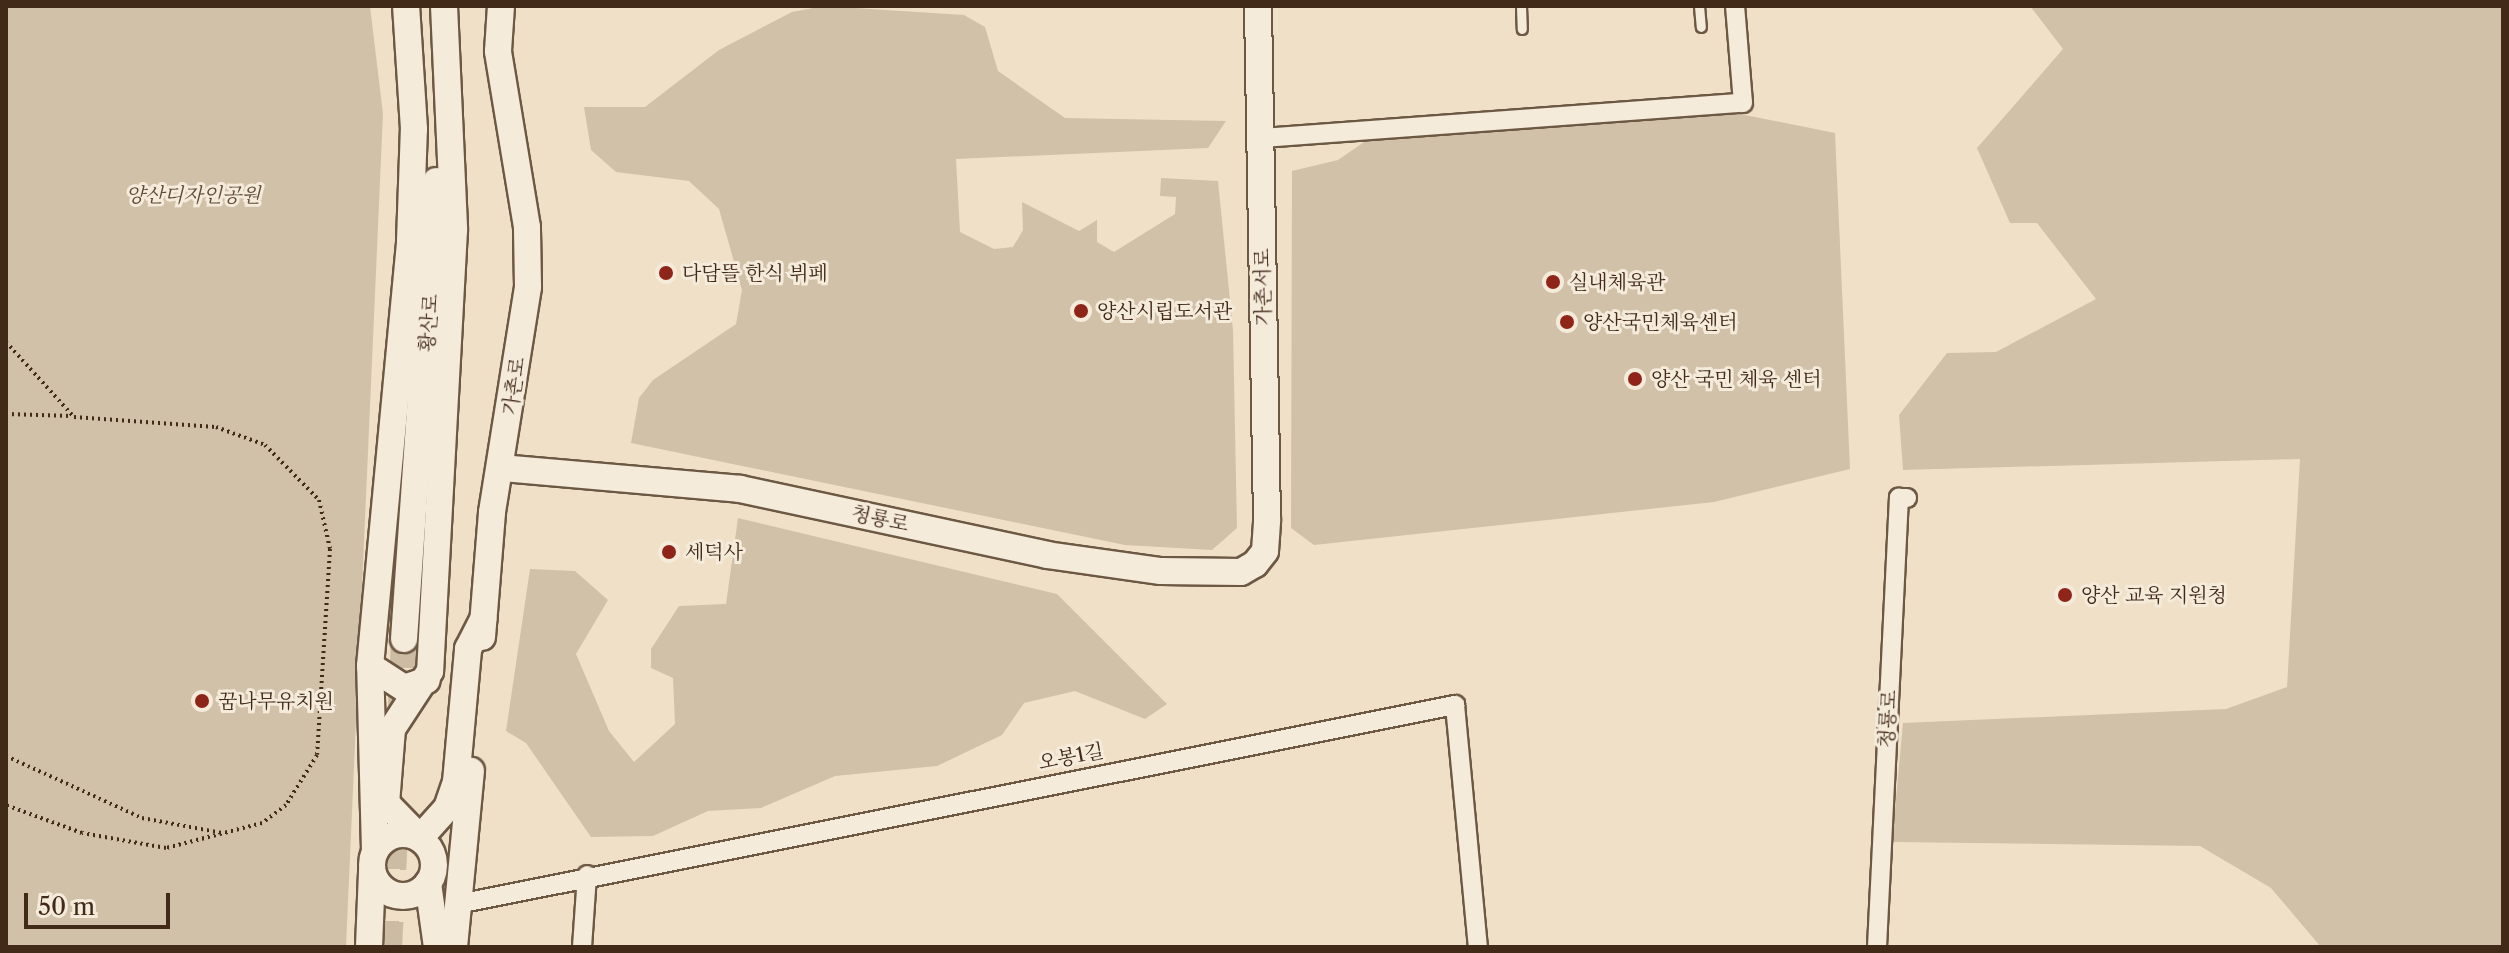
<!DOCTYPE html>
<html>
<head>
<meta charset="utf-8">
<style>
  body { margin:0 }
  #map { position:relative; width:2509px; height:953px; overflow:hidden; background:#efe0c7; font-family:"Libre Caslon Text","Noto Serif KR",serif }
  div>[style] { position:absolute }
  .green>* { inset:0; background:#d2c1a9 }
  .secondary-tunnel>* { height:26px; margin-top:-13px; transform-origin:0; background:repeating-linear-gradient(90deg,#ccbca4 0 26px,transparent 0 39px) }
  .path>* { height:4px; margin-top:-2px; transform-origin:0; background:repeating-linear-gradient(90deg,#422a19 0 2px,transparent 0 6px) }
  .roads { filter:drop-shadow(2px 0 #6d5844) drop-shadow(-2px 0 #6d5844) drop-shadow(0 2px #6d5844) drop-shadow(0 -2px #6d5844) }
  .lane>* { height:9px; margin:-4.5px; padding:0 4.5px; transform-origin:4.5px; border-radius:4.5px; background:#f5ebdb }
  .street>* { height:18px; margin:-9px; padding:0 9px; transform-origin:9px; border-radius:9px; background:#f5ebdb }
  .secondary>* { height:26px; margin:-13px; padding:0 13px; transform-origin:13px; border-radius:13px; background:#f5ebdb }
  .secondary>.ring { margin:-13px; padding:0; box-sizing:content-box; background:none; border:26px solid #f5ebdb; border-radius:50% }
  .dots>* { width:22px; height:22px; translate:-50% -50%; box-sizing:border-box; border:4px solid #f5ebdb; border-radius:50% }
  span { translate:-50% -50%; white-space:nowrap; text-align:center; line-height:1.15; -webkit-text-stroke:6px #f5ebdb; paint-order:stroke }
  .park-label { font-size:20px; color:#5f4836; font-style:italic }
  .poi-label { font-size:20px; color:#422a19 }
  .left { translate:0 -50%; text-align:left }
  .street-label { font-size:20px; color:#422a19 }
  .frame { position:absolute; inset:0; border:8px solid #422a19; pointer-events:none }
  .scale { position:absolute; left:24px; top:893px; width:146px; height:36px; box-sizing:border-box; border:4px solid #422a19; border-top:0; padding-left:10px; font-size:24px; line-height:28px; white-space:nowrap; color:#422a19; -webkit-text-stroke:6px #f5ebdb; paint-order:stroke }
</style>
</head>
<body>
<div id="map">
  <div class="green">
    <div style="clip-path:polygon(6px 6px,370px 6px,383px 114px,346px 947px,6px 947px)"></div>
    <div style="clip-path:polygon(824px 6px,964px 15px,985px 27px,998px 71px,1065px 118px,1226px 121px,1208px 148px,956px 159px,960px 232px,994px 249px,1013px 247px,1023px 230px,1022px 202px,1079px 231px,1097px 220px,1097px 242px,1114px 252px,1175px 214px,1176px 197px,1160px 196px,1161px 178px,1218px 181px,1233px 330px,1237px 528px,1212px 550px,1125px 545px,631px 443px,639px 398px,653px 380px,736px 324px,742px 290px,719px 209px,689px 181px,616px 172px,591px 150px,584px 107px,645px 107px,719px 50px,792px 12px)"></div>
    <div style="clip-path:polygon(2030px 6px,2503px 6px,2503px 947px,2321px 947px,2271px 888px,2200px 846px,1892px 842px,1903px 723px,2226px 709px,2287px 687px,2300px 459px,1903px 470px,1899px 415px,1947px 353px,1996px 352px,2096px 299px,2037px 223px,2010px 223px,1977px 148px,2063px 49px)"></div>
    <div style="clip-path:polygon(1740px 114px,1835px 133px,1850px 469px,1714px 502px,1314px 545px,1291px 528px,1292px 171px,1338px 160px,1370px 138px)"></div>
    <div style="clip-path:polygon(738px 518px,1057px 594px,1167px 704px,1145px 719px,1075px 691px,1024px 703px,1002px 735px,937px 766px,835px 776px,761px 808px,708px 811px,653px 836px,591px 837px,526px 743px,506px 731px,530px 569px,575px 571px,608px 600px,576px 654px,609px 731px,634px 762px,675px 724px,673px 678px,651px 668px,651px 649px,679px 606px,726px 604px)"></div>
  </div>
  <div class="secondary-tunnel">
    <div style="left:401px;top:707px;width:68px;rotate:-87.5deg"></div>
    <div style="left:389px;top:947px;width:149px;rotate:-86.9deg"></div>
  </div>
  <div class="path">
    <div style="left:6px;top:342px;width:101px;rotate:47.8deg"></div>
    <div style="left:74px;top:417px;width:142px;rotate:4deg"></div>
    <div style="left:216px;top:427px;width:52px;rotate:20.2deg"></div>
    <div style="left:265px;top:445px;width:77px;rotate:45.5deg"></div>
    <div style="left:319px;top:500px;width:50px;rotate:77.3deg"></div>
    <div style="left:330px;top:549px;width:206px;rotate:93.6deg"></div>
    <div style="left:317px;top:755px;width:59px;rotate:121.8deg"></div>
    <div style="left:286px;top:805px;width:30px;rotate:143deg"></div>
    <div style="left:262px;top:823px;width:99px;rotate:165.4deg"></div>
    <div style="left:166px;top:848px;width:85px;rotate:-169.9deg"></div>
    <div style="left:82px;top:833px;width:81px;rotate:-159.8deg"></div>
    <div style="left:6px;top:414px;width:66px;rotate:1.7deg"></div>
    <div style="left:6px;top:756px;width:149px;rotate:24.5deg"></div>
    <div style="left:142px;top:818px;width:81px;rotate:10.6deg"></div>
  </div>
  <div class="roads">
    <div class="lane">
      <div style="left:1521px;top:6px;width:23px;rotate:88deg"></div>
      <div style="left:1699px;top:6px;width:21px;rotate:85deg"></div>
    </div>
    <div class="street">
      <div style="left:1261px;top:138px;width:483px;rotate:-4.2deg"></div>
      <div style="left:1743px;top:103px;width:97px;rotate:-94.7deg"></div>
      <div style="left:458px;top:904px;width:1017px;rotate:-11.29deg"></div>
      <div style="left:1455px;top:705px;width:243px;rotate:84.6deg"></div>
      <div style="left:582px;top:947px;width:72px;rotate:-86deg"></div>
      <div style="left:1877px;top:947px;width:450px;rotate:-87.2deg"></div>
      <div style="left:1899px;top:498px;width:8px"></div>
    </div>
    <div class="secondary">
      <div style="left:444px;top:6px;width:224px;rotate:87.4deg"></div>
      <div style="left:454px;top:230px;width:442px;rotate:93.1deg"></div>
      <div style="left:430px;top:671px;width:69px;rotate:123.2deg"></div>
      <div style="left:392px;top:729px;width:74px;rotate:94.6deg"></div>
      <div style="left:386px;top:803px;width:49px;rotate:45.8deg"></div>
      <div style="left:420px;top:838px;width:40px;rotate:-48deg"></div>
      <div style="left:447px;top:808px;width:28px;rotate:-71deg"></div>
      <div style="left:456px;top:782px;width:134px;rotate:-84.8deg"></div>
      <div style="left:468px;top:649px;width:34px;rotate:-63deg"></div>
      <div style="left:502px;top:468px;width:239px;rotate:5deg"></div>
      <div style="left:740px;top:489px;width:314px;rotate:12.1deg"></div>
      <div style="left:1047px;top:555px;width:115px;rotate:8deg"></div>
      <div style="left:1161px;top:571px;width:80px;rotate:0.7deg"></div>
      <div style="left:1241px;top:572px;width:16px;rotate:-30deg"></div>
      <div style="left:1255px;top:564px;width:16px;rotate:-52deg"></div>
      <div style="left:1265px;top:551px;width:32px;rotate:-86deg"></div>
      <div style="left:1267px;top:519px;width:513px;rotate:-91.01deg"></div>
      <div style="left:482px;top:637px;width:125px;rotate:-85.4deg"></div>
      <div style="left:492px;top:512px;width:228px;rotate:-80.9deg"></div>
      <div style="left:528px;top:287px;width:60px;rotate:-91deg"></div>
      <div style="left:527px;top:227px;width:178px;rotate:-99.4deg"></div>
      <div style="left:498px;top:51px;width:45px;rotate:-86.2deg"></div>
      <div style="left:404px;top:639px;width:459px;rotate:-86deg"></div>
      <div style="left:370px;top:666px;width:40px;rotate:32.9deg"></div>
      <div style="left:404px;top:688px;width:24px;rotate:-19deg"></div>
      <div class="ring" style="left:372px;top:834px;width:36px;height:36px"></div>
      <div style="left:375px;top:851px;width:185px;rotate:-91.5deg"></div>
      <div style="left:370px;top:666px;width:427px;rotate:-84.6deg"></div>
      <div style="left:410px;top:241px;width:112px;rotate:-88deg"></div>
      <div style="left:414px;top:129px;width:123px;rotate:-93.7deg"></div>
      <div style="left:428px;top:883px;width:65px;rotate:82deg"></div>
      <div style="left:369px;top:947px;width:76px;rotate:-87.7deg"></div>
      <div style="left:454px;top:947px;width:177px;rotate:-84.5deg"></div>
    </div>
  </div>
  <div class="dots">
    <div style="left:666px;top:273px;background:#8f2418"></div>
    <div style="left:1553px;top:282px;background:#8f2418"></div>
    <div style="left:1081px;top:311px;background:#8f2418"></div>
    <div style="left:1567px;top:322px;background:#8f2418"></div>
    <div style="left:1635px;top:379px;background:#8f2418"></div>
    <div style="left:669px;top:552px;background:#8f2418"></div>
    <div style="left:2065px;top:595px;background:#8f2418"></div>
    <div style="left:202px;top:701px;background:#8f2418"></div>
  </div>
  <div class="park-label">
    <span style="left:193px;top:195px">양산디자인공원</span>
  </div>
  <div class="poi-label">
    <span class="left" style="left:682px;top:273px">다담뜰 한식 뷔페</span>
    <span class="left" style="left:1569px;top:282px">실내체육관</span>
    <span class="left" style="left:1097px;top:311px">양산시립도서관</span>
    <span class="left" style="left:1583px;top:322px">양산국민체육센터</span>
    <span class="left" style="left:1651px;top:379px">양산 국민 체육 센터</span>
    <span class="left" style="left:685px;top:552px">세덕사</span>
    <span class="left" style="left:2081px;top:595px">양산 교육 지원청</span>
    <span class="left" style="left:218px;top:701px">꿈나무유치원</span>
  </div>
  <div class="street-label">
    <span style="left:1263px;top:287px;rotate:-91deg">가촌서로</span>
    <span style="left:429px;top:323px;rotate:-86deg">황산로</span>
    <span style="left:514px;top:386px;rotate:-82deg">가촌로</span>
    <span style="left:880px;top:519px;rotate:12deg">청룡로</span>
    <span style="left:1888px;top:719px;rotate:-87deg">청룡로</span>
    <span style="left:1071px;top:757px;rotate:-11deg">오봉1길</span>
  </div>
  <div class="frame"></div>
  <div class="scale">50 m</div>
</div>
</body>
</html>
